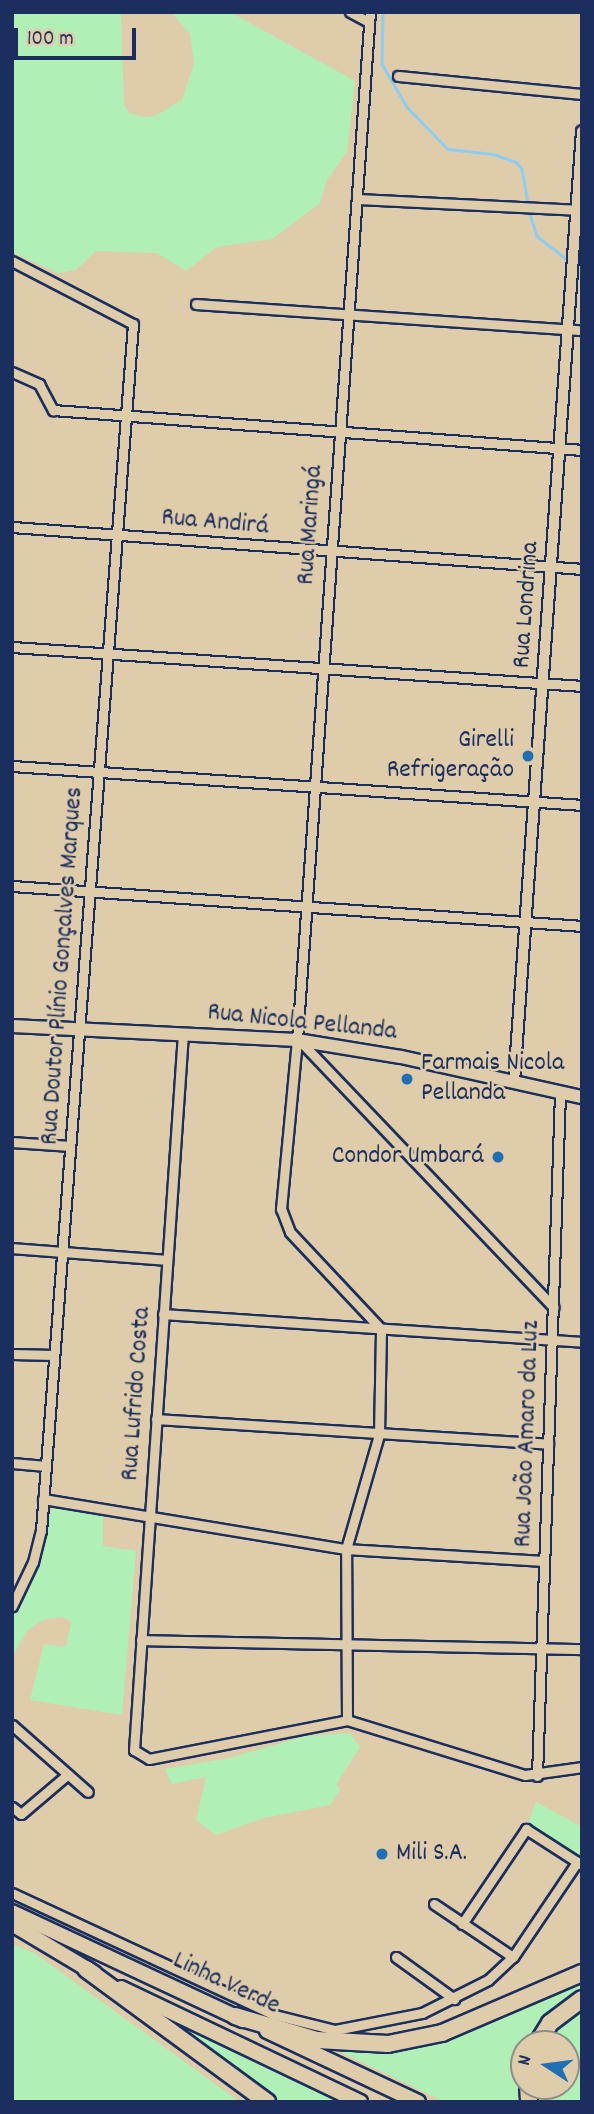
<!DOCTYPE html>
<html>
<head>
<meta charset="utf-8">
<style>
  body { margin:0 }
  #map { position:relative; width:594px; height:2114px; overflow:hidden; background:#dfccaa; font-family:Dekko,sans-serif }
  div>[style] { position:absolute }
  .green>* { inset:0; background:#b0f0b7 }
  .stream>* { height:2.5px; margin:-1.25px; padding:0 1.25px; transform-origin:1.25px; border-radius:1.25px; background:#8ecdef }
  .roads { filter:drop-shadow(2px 0 #1b2f5e) drop-shadow(-2px 0 #1b2f5e) drop-shadow(0 2px #1b2f5e) drop-shadow(0 -2px #1b2f5e) }
  .minor>* { height:9px; margin:-4.5px; padding:0 4.5px; transform-origin:4.5px; border-radius:4.5px; background:#dfccaa }
  .tertiary>* { height:10px; margin:-5px; padding:0 5px; transform-origin:5px; border-radius:5px; background:#dfccaa }
  .secondary>* { height:12px; margin:-6px; padding:0 6px; transform-origin:6px; border-radius:6px; background:#dfccaa }
  .trunk>* { height:14px; margin:-7px; padding:0 7px; transform-origin:7px; border-radius:7px; background:#dfccaa }
  .motorway>* { height:16px; margin:-8px; padding:0 8px; transform-origin:8px; border-radius:8px; background:#dfccaa }
  .dots>* { width:19px; height:19px; translate:-50% -50%; box-sizing:border-box; border:4px solid #dfccaa; border-radius:50% }
  span { translate:-50% -50%; white-space:nowrap; text-align:center; line-height:1.15; -webkit-text-stroke:5px #dfccaa; paint-order:stroke }
  .street-label { font-size:26px; color:#1b2f5e }
  .poi-label { font-size:26px; color:#1b2f5e }
  .right { translate:-100% -50%; text-align:right }
  .left { translate:0 -50%; text-align:left }
  .frame { position:absolute; inset:0; border:14px solid #1b2f5e; pointer-events:none }
  .north { position:absolute; left:510px; top:2030px; width:70px; height:70px; box-sizing:border-box; background:#dfccaa; border:2px solid #918d8c; border-radius:50%; rotate:283deg; font-size:19px; font-weight:700; line-height:28px; text-align:center; color:#1b2f5e }
  .north::after { content:''; display:block; margin:auto; width:24px; height:32px; background:#1f6fb2; clip-path:polygon(50% 0,100% 100%,50% 72%,0 100%) }
  .scale { position:absolute; left:14px; top:28px; width:122px; height:32px; box-sizing:border-box; border:4px solid #1b2f5e; border-top:0; padding-left:9px; font-size:21px; line-height:24px; white-space:nowrap; color:#1b2f5e; -webkit-text-stroke:5px #dfccaa; paint-order:stroke }
</style>
</head>
<body>
<div id="map">
  <div class="green">
    <div style="clip-path:polygon(12px 12px,121px 12px,124px 104px,129px 113px,143px 117px,155px 116px,182px 100px,194px 63px,190px 34px,171px 12px,230px 12px,355px 81px,347px 152px,327px 180px,320px 203px,272px 239px,217px 247px,186px 271px,157px 253px,96px 251px,76px 270px,58px 273px,12px 252px)"></div>
    <div style="clip-path:polygon(52px 1508px,103px 1516px,103px 1546px,136px 1551px,122px 1715px,30px 1700px,44px 1644px,66px 1647px,71px 1622px,63px 1617px,42px 1620px,27px 1631px,12px 1657px,12px 1612px,29px 1585px)"></div>
    <div style="clip-path:polygon(350px 1733px,360px 1747px,336px 1785px,341px 1789px,330px 1805px,264px 1818px,216px 1835px,196px 1820px,206px 1777px,172px 1784px,165px 1769px,230px 1758px,305px 1736px)"></div>
    <div style="clip-path:polygon(536px 1802px,582px 1827px,582px 1857px,528px 1824px)"></div>
    <div style="clip-path:polygon(12px 1944px,36px 1954px,240px 2102px,12px 2102px)"></div>
    <div style="clip-path:polygon(582px 1982px,582px 1994px,533px 2044px,524px 2044px,525px 2102px,445px 2102px,334px 2049px,393px 2053px,440px 2044px)"></div>
    <div style="clip-path:polygon(582px 2007px,582px 2102px,538px 2102px,534px 2086px,566px 2086px,566px 2044px,542px 2044px,559px 2022px)"></div>
    <div style="clip-path:polygon(175px 2026px,234px 2049px,345px 2102px,280px 2102px,218px 2061px)"></div>
  </div>
  <div class="stream">
    <div style="left:383px;top:12px;width:52px;rotate:91.1deg"></div>
    <div style="left:382px;top:64px;width:50px;rotate:59.8deg"></div>
    <div style="left:407px;top:107px;width:59px;rotate:45.7deg"></div>
    <div style="left:448px;top:149px;width:45px;rotate:6.3deg"></div>
    <div style="left:493px;top:154px;width:24px;rotate:19deg"></div>
    <div style="left:516px;top:162px;width:9px;rotate:49deg"></div>
    <div style="left:522px;top:169px;width:36px;rotate:80deg"></div>
    <div style="left:529px;top:211px;width:26px;rotate:72deg"></div>
    <div style="left:537px;top:236px;width:41px;rotate:38deg"></div>
  </div>
  <div class="roads">
    <div class="minor">
      <div style="left:350px;top:12px;width:21px;rotate:28deg"></div>
      <div style="left:398px;top:76px;width:185px;rotate:5.6deg"></div>
      <div style="left:357px;top:199px;width:225px;rotate:2.8deg"></div>
      <div style="left:12px;top:261px;width:136px;rotate:27.5deg"></div>
      <div style="left:133px;top:324px;width:1210px;rotate:94.36deg"></div>
      <div style="left:41px;top:1530px;width:33px;rotate:104deg"></div>
      <div style="left:33px;top:1562px;width:49px;rotate:115.5deg"></div>
      <div style="left:196px;top:304px;width:387px;rotate:3.9deg"></div>
      <div style="left:12px;top:372px;width:30px;rotate:24deg"></div>
      <div style="left:39px;top:384px;width:30px;rotate:62deg"></div>
      <div style="left:53px;top:410px;width:531px;rotate:4.32deg"></div>
      <div style="left:12px;top:527px;width:572px;rotate:4.21deg"></div>
      <div style="left:12px;top:647px;width:571px;rotate:3.91deg"></div>
      <div style="left:12px;top:766px;width:571px;rotate:3.91deg"></div>
      <div style="left:12px;top:886px;width:571px;rotate:4.01deg"></div>
      <div style="left:183px;top:1033px;width:719px;rotate:93.91deg"></div>
      <div style="left:134px;top:1750px;width:17px;rotate:31deg"></div>
      <div style="left:149px;top:1759px;width:202px;rotate:-11.1deg"></div>
      <div style="left:347px;top:1720px;width:186px;rotate:17.2deg"></div>
      <div style="left:525px;top:1775px;width:58px;rotate:-8deg"></div>
      <div style="left:299px;top:1040px;width:369px;rotate:46.4deg"></div>
      <div style="left:12px;top:1142px;width:58px;rotate:3.9deg"></div>
      <div style="left:12px;top:1248px;width:155px;rotate:4.4deg"></div>
      <div style="left:163px;top:1314px;width:420px;rotate:3.8deg"></div>
      <div style="left:12px;top:1354px;width:42px;rotate:1.4deg"></div>
      <div style="left:156px;top:1419px;width:393px;rotate:3.6deg"></div>
      <div style="left:12px;top:1463px;width:34px;rotate:5deg"></div>
      <div style="left:43px;top:1499px;width:307px;rotate:9.4deg"></div>
      <div style="left:346px;top:1549px;width:198px;rotate:3.5deg"></div>
      <div style="left:141px;top:1640px;width:441px;rotate:1.2deg"></div>
      <div style="left:347px;top:1720px;width:171px;rotate:-90.3deg"></div>
      <div style="left:346px;top:1549px;width:119px;rotate:-73.9deg"></div>
      <div style="left:379px;top:1435px;width:106px;rotate:-88.9deg"></div>
      <div style="left:381px;top:1329px;width:133px;rotate:-133.2deg"></div>
      <div style="left:290px;top:1232px;width:25px;rotate:-111deg"></div>
      <div style="left:281px;top:1209px;width:170px;rotate:-84.6deg"></div>
      <div style="left:297px;top:1040px;width:1031px;rotate:-85.94deg"></div>
      <div style="left:12px;top:1725px;width:101px;rotate:41.4deg"></div>
      <div style="left:537px;top:1776px;width:684px;rotate:-88.07deg"></div>
      <div style="left:12px;top:1807px;width:11px;rotate:38deg"></div>
      <div style="left:21px;top:1814px;width:60px;rotate:-40.3deg"></div>
      <div style="left:12px;top:1893px;width:290px;rotate:24.9deg"></div>
      <div style="left:275px;top:2015px;width:62px;rotate:14deg"></div>
      <div style="left:335px;top:2030px;width:89px;rotate:-11.1deg"></div>
      <div style="left:422px;top:2013px;width:74px;rotate:-26.6deg"></div>
      <div style="left:488px;top:1980px;width:34px;rotate:-43deg"></div>
      <div style="left:513px;top:1957px;width:115px;rotate:-56deg"></div>
      <div style="left:434px;top:1904px;width:95px;rotate:33.9deg"></div>
      <div style="left:462px;top:1924px;width:115px;rotate:-56deg"></div>
      <div style="left:526px;top:1829px;width:67px;rotate:32.7deg"></div>
      <div style="left:396px;top:1957px;width:72px;rotate:35.9deg"></div>
    </div>
    <div class="tertiary">
      <div style="left:514px;top:1082px;width:953px;rotate:-85.91deg"></div>
    </div>
    <div class="secondary">
      <div style="left:12px;top:1026px;width:285px;rotate:2.8deg"></div>
      <div style="left:297px;top:1040px;width:105px;rotate:9.3deg"></div>
      <div style="left:401px;top:1057px;width:185px;rotate:12.5deg"></div>
    </div>
    <div class="trunk">
      <div style="left:12px;top:1912px;width:255px;rotate:25.1deg"></div>
      <div style="left:12px;top:1924px;width:96px;rotate:30.9deg"></div>
      <div style="left:121px;top:1988px;width:265px;rotate:25.5deg"></div>
      <div style="left:267px;top:2031px;width:167px;rotate:25.2deg"></div>
    </div>
    <div class="motorway">
      <div style="left:86px;top:1969px;width:225px;rotate:36.3deg"></div>
      <div style="left:235px;top:2016px;width:85px;rotate:16.3deg"></div>
      <div style="left:317px;top:2040px;width:71px;rotate:3.2deg"></div>
      <div style="left:388px;top:2044px;width:55px;rotate:-11.5deg"></div>
      <div style="left:442px;top:2033px;width:152px;rotate:-23.2deg"></div>
      <div style="left:537px;top:2044px;width:25px;rotate:-58deg"></div>
      <div style="left:550px;top:2023px;width:40px;rotate:-37deg"></div>
      <div style="left:528px;top:2086px;width:16px;rotate:86deg"></div>
    </div>
  </div>
  <div class="dots">
    <div style="left:528px;top:756px;background:#1f6fb2"></div>
    <div style="left:407px;top:1079px;background:#1f6fb2"></div>
    <div style="left:498px;top:1157px;background:#1f6fb2"></div>
    <div style="left:382px;top:1854px;background:#1f6fb2"></div>
  </div>
  <div class="street-label">
    <span style="left:215px;top:523px;rotate:5deg">Rua Andirá</span>
    <span style="left:311px;top:525px;rotate:-86deg">Rua Maringá</span>
    <span style="left:527px;top:605px;rotate:-86deg">Rua Londrina</span>
    <span style="left:63px;top:966px;rotate:-86deg">Rua Doutor Plínio Gonçalves Marques</span>
    <span style="left:302px;top:1023px;rotate:6deg">Rua Nicola Pellanda</span>
    <span style="left:137px;top:1394px;rotate:-86deg">Rua Lufrido Costa</span>
    <span style="left:528px;top:1434px;rotate:-88deg">Rua João Amaro da Luz</span>
    <span style="left:226px;top:1984px;rotate:25deg">Linha Verde</span>
  </div>
  <div class="poi-label">
    <span class="right" style="left:514px;top:756px">Girelli<br>Refrigeração</span>
    <span class="left" style="left:421px;top:1079px">Farmais Nicola<br>Pellanda</span>
    <span class="right" style="left:484px;top:1157px">Condor Umbará</span>
    <span class="left" style="left:396px;top:1854px">Mili S.A.</span>
  </div>
  <div class="frame"></div>
  <div class="north">N</div>
  <div class="scale">100 m</div>
</div>
</body>
</html>
